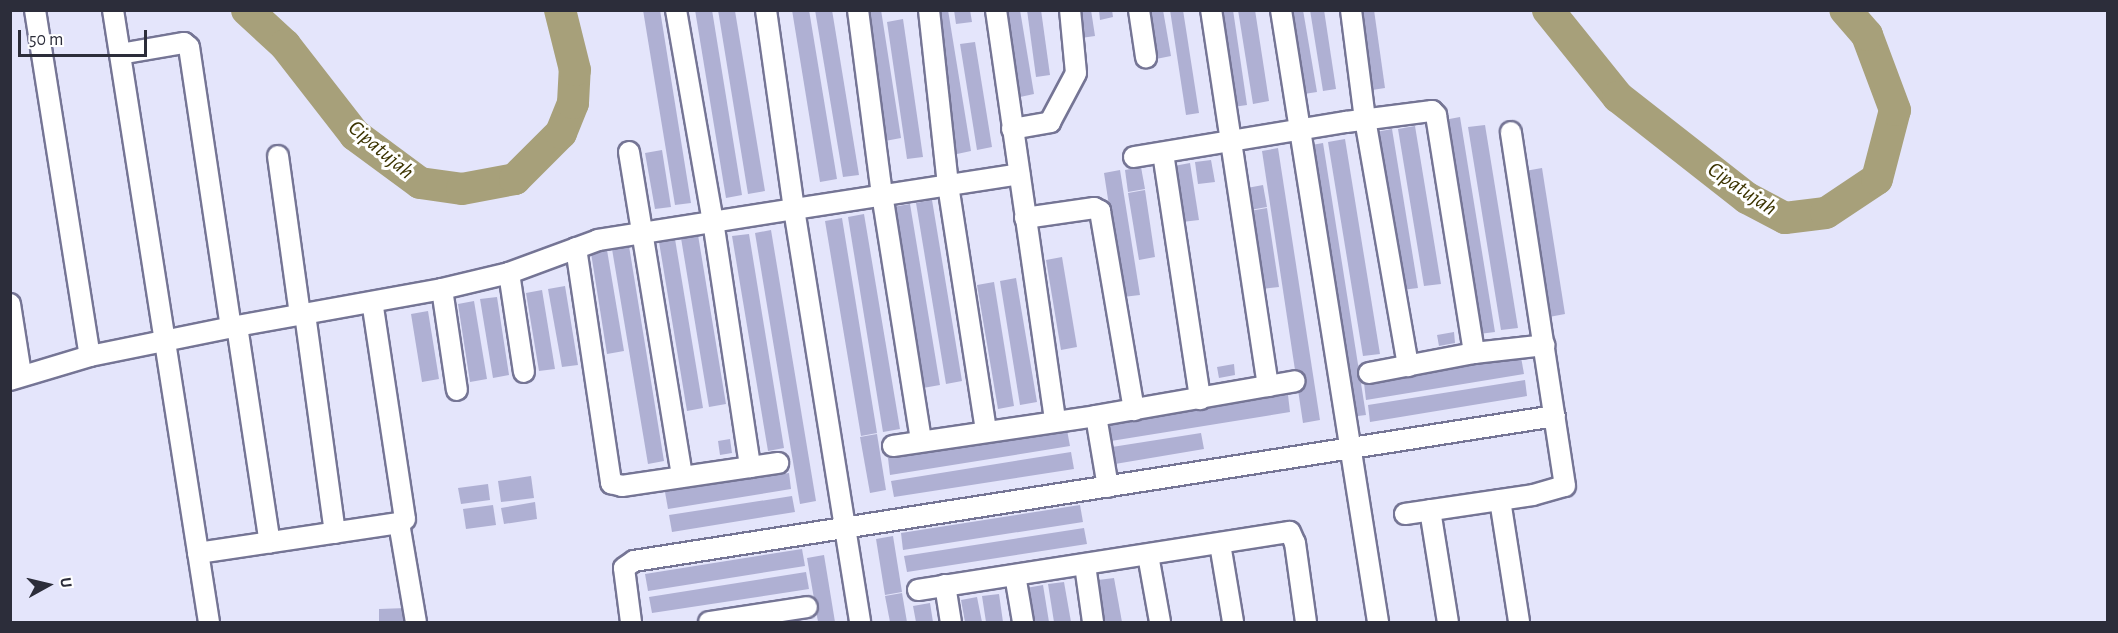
<!DOCTYPE html>
<html>
<head>
<meta charset="utf-8">
<style>
  body { margin:0 }
  #map { position:relative; width:2118px; height:633px; overflow:hidden; background:#e4e5fb; font-family:"Alegreya Sans",sans-serif }
  div>[style] { position:absolute }
  .river>* { height:32px; margin:-16px; padding:0 16px; transform-origin:16px; border-radius:16px; background:#a7a07a }
  .building>* { inset:0; background:#afb0d3 }
  .roads { filter:drop-shadow(2px 0 #757595) drop-shadow(-2px 0 #757595) drop-shadow(0 2px #757595) drop-shadow(0 -2px #757595) }
  .minor>* { height:20px; margin:-10px; padding:0 10px; transform-origin:10px; border-radius:10px; background:#fff }
  span { translate:-50% -50%; white-space:nowrap; text-align:center; line-height:1.15; -webkit-text-stroke:6px #fff; paint-order:stroke }
  .water-label { font-size:22px; color:#3b3300; font-style:italic }
  .frame { position:absolute; inset:0; border:12px solid #2c2d3a; pointer-events:none }
  .north { position:absolute; left:18px; top:555px; width:60px; height:60px; -webkit-text-stroke:4px #fff; paint-order:stroke; rotate:82deg; font-size:16px; font-weight:700; line-height:24px; text-align:center; color:#2c2d3a }
  .north::after { content:''; display:block; margin:auto; width:21px; height:27px; background:#2c2d3a; clip-path:polygon(50% 0,100% 100%,50% 72%,0 100%) }
  .scale { position:absolute; left:18px; top:30px; width:129px; height:27px; box-sizing:border-box; border:3px solid #2c2d3a; border-top:0; padding-left:8px; font-size:18px; line-height:21px; white-space:nowrap; color:#2c2d3a; -webkit-text-stroke:4px #fff; paint-order:stroke }
</style>
</head>
<body>
<div id="map">
  <div class="river">
    <div style="left:247px;top:10px;width:52px;rotate:42.6deg"></div>
    <div style="left:285px;top:45px;width:114px;rotate:52.1deg"></div>
    <div style="left:355px;top:135px;width:81px;rotate:36.4deg"></div>
    <div style="left:420px;top:183px;width:42px;rotate:8.1deg"></div>
    <div style="left:462px;top:189px;width:54px;rotate:-10.7deg"></div>
    <div style="left:515px;top:179px;width:65px;rotate:-45deg"></div>
    <div style="left:561px;top:133px;width:32px;rotate:-68deg"></div>
    <div style="left:573px;top:103px;width:33px;rotate:-87deg"></div>
    <div style="left:575px;top:70px;width:62px;rotate:-104deg"></div>
    <div style="left:1548px;top:10px;width:112px;rotate:51.2deg"></div>
    <div style="left:1618px;top:97px;width:164px;rotate:38.1deg"></div>
    <div style="left:1747px;top:198px;width:43px;rotate:27.8deg"></div>
    <div style="left:1785px;top:218px;width:41px;rotate:-7deg"></div>
    <div style="left:1826px;top:213px;width:61px;rotate:-33.7deg"></div>
    <div style="left:1877px;top:179px;width:71px;rotate:-75.4deg"></div>
    <div style="left:1895px;top:110px;width:80px;rotate:-110.5deg"></div>
    <div style="left:1867px;top:35px;width:33px;rotate:-131deg"></div>
  </div>
  <div class="building">
    <div style="clip-path:polygon(643px 10px,660px 10px,691px 203px,675px 205px)"></div>
    <div style="clip-path:polygon(695px 10px,712px 10px,742px 195px,726px 198px)"></div>
    <div style="clip-path:polygon(718px 10px,735px 11px,765px 191px,748px 194px)"></div>
    <div style="clip-path:polygon(792px 10px,809px 10px,837px 179px,820px 182px)"></div>
    <div style="clip-path:polygon(815px 10px,832px 10px,859px 175px,843px 177px)"></div>
    <div style="clip-path:polygon(864px 10px,881px 10px,901px 138px,885px 141px)"></div>
    <div style="clip-path:polygon(934px 10px,948px 10px,971px 151px,957px 154px)"></div>
    <div style="clip-path:polygon(954px 10px,970px 10px,972px 22px,956px 24px)"></div>
    <div style="clip-path:polygon(1006px 10px,1020px 10px,1034px 94px,1020px 97px)"></div>
    <div style="clip-path:polygon(1027px 10px,1041px 10px,1050px 75px,1036px 77px)"></div>
    <div style="clip-path:polygon(1076px 10px,1091px 10px,1095px 36px,1081px 38px)"></div>
    <div style="clip-path:polygon(1099px 10px,1112px 10px,1113px 17px,1100px 20px)"></div>
    <div style="clip-path:polygon(1148px 10px,1163px 10px,1171px 56px,1156px 59px)"></div>
    <div style="clip-path:polygon(1170px 10px,1183px 10px,1199px 113px,1186px 115px)"></div>
    <div style="clip-path:polygon(1219px 10px,1233px 10px,1247px 105px,1233px 107px)"></div>
    <div style="clip-path:polygon(1238px 10px,1255px 10px,1269px 101px,1253px 104px)"></div>
    <div style="clip-path:polygon(1291px 10px,1303px 10px,1317px 92px,1304px 94px)"></div>
    <div style="clip-path:polygon(1310px 10px,1324px 10px,1336px 89px,1323px 91px)"></div>
    <div style="clip-path:polygon(1361px 10px,1374px 10px,1385px 88px,1372px 90px)"></div>
    <div style="clip-path:polygon(903px 19px,923px 157px,907px 159px,887px 22px)"></div>
    <div style="clip-path:polygon(975px 42px,992px 147px,977px 150px,960px 44px)"></div>
    <div style="clip-path:polygon(1460px 117px,1495px 332px,1479px 334px,1444px 120px)"></div>
    <div style="clip-path:polygon(1485px 125px,1518px 328px,1501px 330px,1468px 127px)"></div>
    <div style="clip-path:polygon(1415px 126px,1441px 284px,1424px 286px,1398px 129px)"></div>
    <div style="clip-path:polygon(1392px 129px,1418px 288px,1402px 290px,1376px 132px)"></div>
    <div style="clip-path:polygon(1345px 139px,1380px 354px,1363px 356px,1328px 142px)"></div>
    <div style="clip-path:polygon(1323px 143px,1366px 415px,1350px 417px,1306px 146px)"></div>
    <div style="clip-path:polygon(1278px 148px,1320px 420px,1303px 423px,1262px 151px)"></div>
    <div style="clip-path:polygon(662px 150px,671px 207px,655px 209px,645px 153px)"></div>
    <div style="clip-path:polygon(1211px 160px,1215px 182px,1198px 184px,1195px 162px)"></div>
    <div style="clip-path:polygon(1190px 163px,1199px 220px,1182px 222px,1174px 166px)"></div>
    <div style="clip-path:polygon(1141px 167px,1145px 189px,1128px 192px,1125px 170px)"></div>
    <div style="clip-path:polygon(1542px 168px,1565px 314px,1549px 317px,1525px 171px)"></div>
    <div style="clip-path:polygon(1120px 170px,1140px 295px,1123px 297px,1104px 173px)"></div>
    <div style="clip-path:polygon(1263px 185px,1267px 207px,1250px 210px,1247px 188px)"></div>
    <div style="clip-path:polygon(1145px 190px,1155px 257px,1139px 260px,1128px 193px)"></div>
    <div style="clip-path:polygon(932px 200px,962px 381px,946px 384px,916px 203px)"></div>
    <div style="clip-path:polygon(910px 204px,940px 385px,923px 388px,893px 207px)"></div>
    <div style="clip-path:polygon(1267px 208px,1279px 287px,1262px 289px,1250px 211px)"></div>
    <div style="clip-path:polygon(864px 214px,900px 429px,883px 432px,848px 217px)"></div>
    <div style="clip-path:polygon(842px 218px,877px 433px,861px 436px,825px 221px)"></div>
    <div style="clip-path:polygon(771px 230px,816px 501px,800px 504px,755px 233px)"></div>
    <div style="clip-path:polygon(749px 234px,784px 448px,768px 451px,732px 236px)"></div>
    <div style="clip-path:polygon(698px 235px,726px 404px,709px 407px,681px 238px)"></div>
    <div style="clip-path:polygon(675px 239px,703px 408px,687px 411px,659px 242px)"></div>
    <div style="clip-path:polygon(629px 246px,664px 461px,648px 464px,612px 249px)"></div>
    <div style="clip-path:polygon(607px 250px,624px 351px,607px 354px,591px 253px)"></div>
    <div style="clip-path:polygon(1062px 257px,1077px 347px,1061px 350px,1046px 260px)"></div>
    <div style="clip-path:polygon(1016px 278px,1037px 402px,1020px 405px,1000px 281px)"></div>
    <div style="clip-path:polygon(994px 282px,1014px 406px,998px 409px,977px 285px)"></div>
    <div style="clip-path:polygon(565px 286px,578px 365px,562px 367px,548px 289px)"></div>
    <div style="clip-path:polygon(542px 290px,555px 369px,539px 371px,526px 293px)"></div>
    <div style="clip-path:polygon(497px 297px,509px 375px,493px 378px,480px 299px)"></div>
    <div style="clip-path:polygon(474px 301px,487px 379px,470px 382px,458px 304px)"></div>
    <div style="clip-path:polygon(428px 311px,439px 379px,422px 382px,411px 314px)"></div>
    <div style="clip-path:polygon(1454px 332px,1455px 343px,1439px 346px,1437px 335px)"></div>
    <div style="clip-path:polygon(1521px 357px,1524px 374px,1366px 400px,1364px 383px)"></div>
    <div style="clip-path:polygon(1234px 364px,1235px 375px,1219px 378px,1217px 367px)"></div>
    <div style="clip-path:polygon(1525px 380px,1527px 396px,1370px 422px,1368px 405px)"></div>
    <div style="clip-path:polygon(1288px 395px,1290px 412px,1111px 441px,1108px 425px)"></div>
    <div style="clip-path:polygon(1067px 430px,1070px 446px,890px 475px,888px 458px)"></div>
    <div style="clip-path:polygon(1201px 433px,1204px 449px,1115px 464px,1112px 447px)"></div>
    <div style="clip-path:polygon(877px 434px,886px 490px,870px 493px,860px 437px)"></div>
    <div style="clip-path:polygon(730px 439px,732px 453px,720px 455px,718px 441px)"></div>
    <div style="clip-path:polygon(1071px 452px,1074px 469px,894px 497px,891px 481px)"></div>
    <div style="clip-path:polygon(789px 473px,791px 489px,668px 509px,665px 492px)"></div>
    <div style="clip-path:polygon(531px 476px,534px 498px,501px 502px,498px 481px)"></div>
    <div style="clip-path:polygon(488px 484px,490px 500px,461px 504px,458px 488px)"></div>
    <div style="clip-path:polygon(792px 496px,795px 512px,672px 532px,669px 515px)"></div>
    <div style="clip-path:polygon(535px 502px,537px 519px,504px 524px,501px 508px)"></div>
    <div style="clip-path:polygon(493px 505px,496px 525px,466px 529px,463px 509px)"></div>
    <div style="clip-path:polygon(1080px 505px,1083px 522px,903px 550px,901px 533px)"></div>
    <div style="clip-path:polygon(1084px 528px,1087px 544px,907px 572px,904px 556px)"></div>
    <div style="clip-path:polygon(893px 536px,902px 592px,885px 595px,876px 539px)"></div>
    <div style="clip-path:polygon(802px 549px,805px 566px,648px 591px,645px 574px)"></div>
    <div style="clip-path:polygon(824px 555px,835px 622px,818px 622px,807px 558px)"></div>
    <div style="clip-path:polygon(806px 572px,809px 589px,652px 613px,649px 597px)"></div>
    <div style="clip-path:polygon(1114px 578px,1122px 622px,1105px 622px,1098px 580px)"></div>
    <div style="clip-path:polygon(1064px 582px,1071px 622px,1054px 622px,1048px 584px)"></div>
    <div style="clip-path:polygon(1043px 585px,1049px 622px,1032px 622px,1026px 588px)"></div>
    <div style="clip-path:polygon(902px 593px,907px 622px,890px 622px,885px 596px)"></div>
    <div style="clip-path:polygon(999px 594px,1003px 622px,986px 622px,982px 596px)"></div>
    <div style="clip-path:polygon(977px 597px,982px 622px,965px 622px,961px 600px)"></div>
    <div style="clip-path:polygon(930px 603px,933px 622px,916px 622px,913px 606px)"></div>
    <div style="clip-path:polygon(406px 608px,406px 622px,379px 622px,379px 609px)"></div>
  </div>
  <div class="roads">
    <div class="minor">
      <div style="left:35px;top:10px;width:350px;rotate:81deg"></div>
      <div style="left:113px;top:10px;width:619px;rotate:81.09deg"></div>
      <div style="left:676px;top:10px;width:214px;rotate:80.1deg"></div>
      <div style="left:713px;top:221px;width:249px;rotate:81.4deg"></div>
      <div style="left:766px;top:10px;width:201px;rotate:82deg"></div>
      <div style="left:794px;top:209px;width:228px;rotate:-8.8deg"></div>
      <div style="left:858px;top:10px;width:186px;rotate:82.6deg"></div>
      <div style="left:882px;top:194px;width:250px;rotate:81deg"></div>
      <div style="left:929px;top:10px;width:176px;rotate:83.8deg"></div>
      <div style="left:948px;top:185px;width:249px;rotate:81.2deg"></div>
      <div style="left:996px;top:10px;width:414px;rotate:81.8deg"></div>
      <div style="left:1139px;top:10px;width:48px;rotate:81.5deg"></div>
      <div style="left:1281px;top:10px;width:620px;rotate:80.99deg"></div>
      <div style="left:1351px;top:10px;width:110px;rotate:82.7deg"></div>
      <div style="left:1365px;top:119px;width:251px;rotate:80.1deg"></div>
      <div style="left:120px;top:54px;width:65px;rotate:-9.8deg"></div>
      <div style="left:184px;top:43px;width:6px;rotate:39deg"></div>
      <div style="left:189px;top:47px;width:283px;rotate:81.5deg"></div>
      <div style="left:1012px;top:129px;width:39px;rotate:-10deg"></div>
      <div style="left:1050px;top:122px;width:55px;rotate:-62deg"></div>
      <div style="left:1076px;top:73px;width:63px;rotate:-95.4deg"></div>
      <div style="left:629px;top:152px;width:329px;rotate:80.7deg"></div>
      <div style="left:1163px;top:153px;width:249px;rotate:81.4deg"></div>
      <div style="left:278px;top:156px;width:161px;rotate:82.1deg"></div>
      <div style="left:1134px;top:157px;width:215px;rotate:-9.4deg"></div>
      <div style="left:1346px;top:122px;width:87px;rotate:-7.3deg"></div>
      <div style="left:1432px;top:111px;width:6px;rotate:45deg"></div>
      <div style="left:1436px;top:115px;width:241px;rotate:80.9deg"></div>
      <div style="left:1025px;top:218px;width:70px;rotate:-8.2deg"></div>
      <div style="left:1094px;top:208px;width:7px;rotate:27deg"></div>
      <div style="left:1100px;top:211px;width:202px;rotate:80.3deg"></div>
      <div style="left:576px;top:248px;width:238px;rotate:81.5deg"></div>
      <div style="left:611px;top:483px;width:11px;rotate:15deg"></div>
      <div style="left:622px;top:486px;width:158px;rotate:-8.4deg"></div>
      <div style="left:509px;top:273px;width:100px;rotate:81.4deg"></div>
      <div style="left:442px;top:289px;width:102px;rotate:81.6deg"></div>
      <div style="left:10px;top:304px;width:71px;rotate:81.1deg"></div>
      <div style="left:305px;top:314px;width:221px;rotate:82.2deg"></div>
      <div style="left:237px;top:326px;width:219px;rotate:81.4deg"></div>
      <div style="left:1369px;top:373px;width:107px;rotate:-10.8deg"></div>
      <div style="left:1474px;top:353px;width:71px;rotate:-6.4deg"></div>
      <div style="left:10px;top:380px;width:84px;rotate:-16.7deg"></div>
      <div style="left:90px;top:356px;width:150px;rotate:-11.5deg"></div>
      <div style="left:237px;top:326px;width:208px;rotate:-10.2deg"></div>
      <div style="left:442px;top:289px;width:69px;rotate:-13.4deg"></div>
      <div style="left:509px;top:273px;width:95px;rotate:-20.3deg"></div>
      <div style="left:598px;top:240px;width:198px;rotate:-9deg"></div>
      <div style="left:794px;top:209px;width:418px;rotate:80.9deg"></div>
      <div style="left:1268px;top:386px;width:27px;rotate:-10deg"></div>
      <div style="left:893px;top:446px;width:205px;rotate:-8.4deg"></div>
      <div style="left:1108px;top:487px;width:72px;rotate:-99.6deg"></div>
      <div style="left:1096px;top:416px;width:175px;rotate:-9.9deg"></div>
      <div style="left:1268px;top:386px;width:380px;rotate:-98.6deg"></div>
      <div style="left:1500px;top:500px;width:123px;rotate:81.1deg"></div>
      <div style="left:1430px;top:510px;width:113px;rotate:80.9deg"></div>
      <div style="left:1405px;top:514px;width:129px;rotate:-8.4deg"></div>
      <div style="left:1533px;top:495px;width:33px;rotate:-16deg"></div>
      <div style="left:1565px;top:486px;width:358px;rotate:-98.7deg"></div>
      <div style="left:399px;top:523px;width:100px;rotate:80.3deg"></div>
      <div style="left:1220px;top:544px;width:79px;rotate:80.5deg"></div>
      <div style="left:198px;top:553px;width:203px;rotate:-8.5deg"></div>
      <div style="left:399px;top:523px;width:7px;rotate:-34deg"></div>
      <div style="left:405px;top:519px;width:219px;rotate:-98.6deg"></div>
      <div style="left:1148px;top:555px;width:68px;rotate:79.8deg"></div>
      <div style="left:1085px;top:565px;width:58px;rotate:82deg"></div>
      <div style="left:1015px;top:575px;width:48px;rotate:80.3deg"></div>
      <div style="left:945px;top:585px;width:37px;rotate:81deg"></div>
      <div style="left:918px;top:590px;width:376px;rotate:-8.9deg"></div>
      <div style="left:1290px;top:532px;width:12px;rotate:66deg"></div>
      <div style="left:1295px;top:543px;width:80px;rotate:82.1deg"></div>
      <div style="left:631px;top:622px;width:54px;rotate:-97.4deg"></div>
      <div style="left:624px;top:568px;width:12px;rotate:-35deg"></div>
      <div style="left:634px;top:561px;width:932px;rotate:-8.95deg"></div>
      <div style="left:709px;top:622px;width:99px;rotate:-8.7deg"></div>
    </div>
  </div>
  <div class="water-label">
    <span style="left:381px;top:150px;rotate:40deg">Cipatujah</span>
    <span style="left:1742px;top:189px;rotate:34deg">Cipatujah</span>
  </div>
  <div class="frame"></div>
  <div class="north">U</div>
  <div class="scale">50 m</div>
</div>
</body>
</html>
